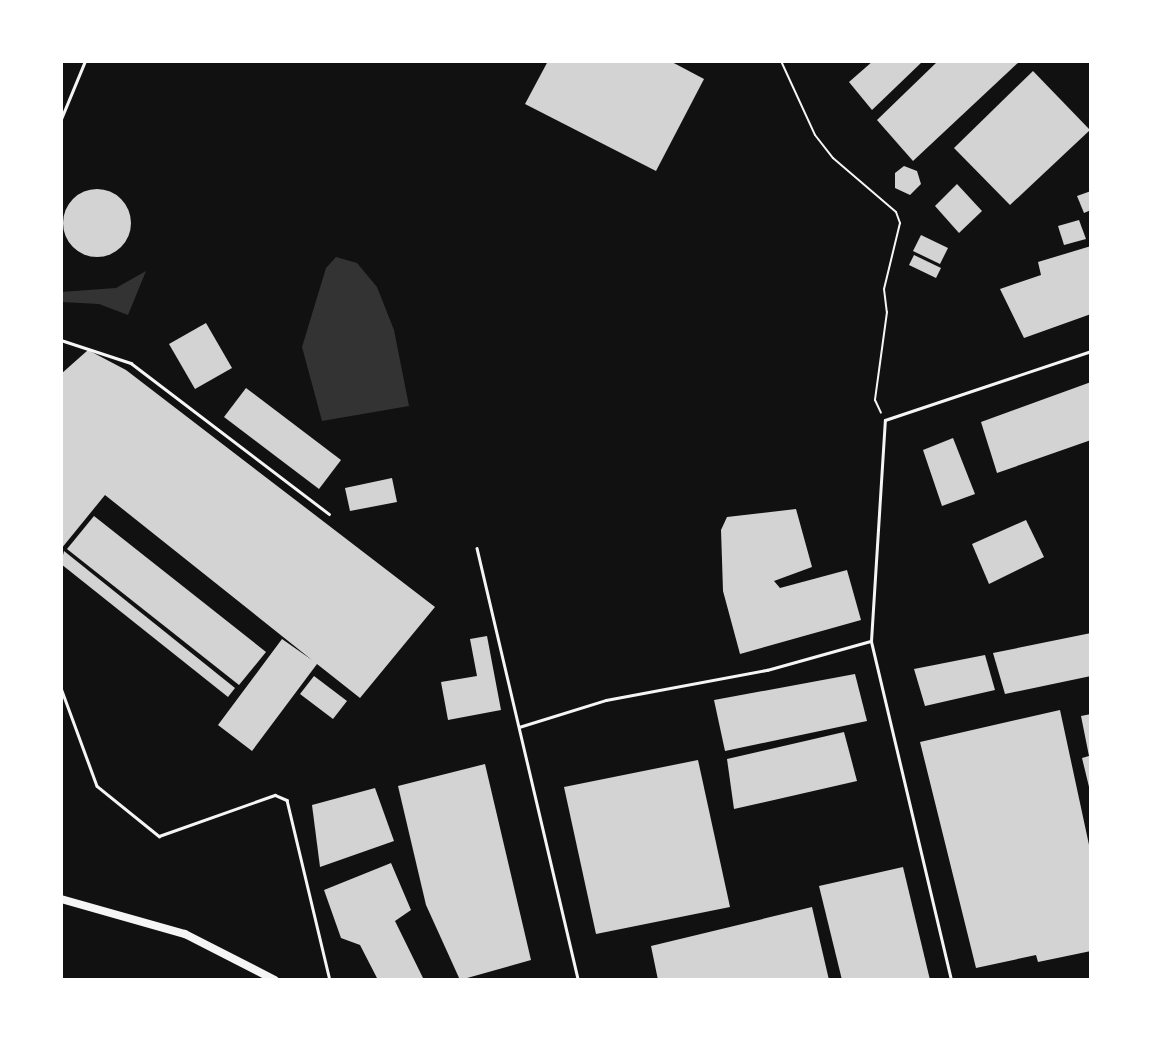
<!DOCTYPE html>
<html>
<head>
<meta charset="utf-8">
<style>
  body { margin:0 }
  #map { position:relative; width:1152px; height:1041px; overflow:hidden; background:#111; font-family:"Space Grotesk",sans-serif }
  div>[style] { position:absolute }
  .water>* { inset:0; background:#333 }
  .building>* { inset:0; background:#d3d3d3 }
  .round { border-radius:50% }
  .path>* { height:2px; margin:-1px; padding:0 1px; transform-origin:1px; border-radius:1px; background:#f5f5f5 }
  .service>* { height:2.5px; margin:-1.25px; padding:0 1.25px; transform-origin:1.25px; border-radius:1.25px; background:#f5f5f5 }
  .secondary>* { height:8px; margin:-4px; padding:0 4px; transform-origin:4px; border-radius:4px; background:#f5f5f5 }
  span { translate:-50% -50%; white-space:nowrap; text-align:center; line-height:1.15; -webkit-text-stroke:5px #fff; paint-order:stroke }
  .frame { position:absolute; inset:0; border:63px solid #fff; pointer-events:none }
</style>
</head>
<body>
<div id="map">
  <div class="water">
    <div style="clip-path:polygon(336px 257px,357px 263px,377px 287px,394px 330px,409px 406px,322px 421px,302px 347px,326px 268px)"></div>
    <div style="clip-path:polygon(146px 271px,128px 315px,99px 304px,61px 302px,61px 292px,116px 288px)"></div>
  </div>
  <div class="building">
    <div style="clip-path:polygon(548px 61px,670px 61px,704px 79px,656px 171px,525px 104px)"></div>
    <div style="clip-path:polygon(873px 61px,923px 61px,872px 110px,849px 82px)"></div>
    <div style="clip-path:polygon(938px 61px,1020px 61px,913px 161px,877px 120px)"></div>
    <div style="clip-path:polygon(1033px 71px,1090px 130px,1010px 205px,954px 148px)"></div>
    <div style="clip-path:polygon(904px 166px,917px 171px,921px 184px,910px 195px,895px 188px,895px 173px)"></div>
    <div style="clip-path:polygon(957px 184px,982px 211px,959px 233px,935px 206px)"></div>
    <div class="round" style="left:63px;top:189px;width:68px;height:68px"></div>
    <div style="clip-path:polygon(1091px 191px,1091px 210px,1084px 213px,1077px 196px)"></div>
    <div style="clip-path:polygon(1079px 220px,1086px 239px,1064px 245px,1058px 226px)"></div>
    <div style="clip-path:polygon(921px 235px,948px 248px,940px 264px,913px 251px)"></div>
    <div style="clip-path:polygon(1091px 246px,1091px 314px,1024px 338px,1000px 289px,1041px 275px,1038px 262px)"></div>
    <div style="clip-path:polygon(914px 255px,941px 268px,936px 278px,909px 265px)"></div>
    <div style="clip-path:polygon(206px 323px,232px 368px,195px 389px,169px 344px)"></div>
    <div style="clip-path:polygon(88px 350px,126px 370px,435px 607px,360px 698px,317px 664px,252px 751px,218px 725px,282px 639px,312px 660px,105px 495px,61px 549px,61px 374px)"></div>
    <div style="clip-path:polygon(1091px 382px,1091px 440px,997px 473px,981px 422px)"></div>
    <div style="clip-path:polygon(246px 388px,341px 460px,319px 489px,224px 417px)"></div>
    <div style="clip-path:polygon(953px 438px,975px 494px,942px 506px,923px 450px)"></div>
    <div style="clip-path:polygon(392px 478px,397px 502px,350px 511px,345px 488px)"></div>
    <div style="clip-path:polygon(796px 509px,812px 567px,774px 581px,780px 588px,847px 570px,861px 620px,740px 654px,723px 591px,721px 530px,727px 517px)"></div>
    <div style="clip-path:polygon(94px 516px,266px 652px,239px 685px,67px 549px)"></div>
    <div style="clip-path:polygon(1026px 520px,1044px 557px,989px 584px,972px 544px)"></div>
    <div style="clip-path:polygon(64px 551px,235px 688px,228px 697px,61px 564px)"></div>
    <div style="clip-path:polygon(1091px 633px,1091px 676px,1005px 694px,993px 653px)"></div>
    <div style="clip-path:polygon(487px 636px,501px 710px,448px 720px,441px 682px,477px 676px,470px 639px)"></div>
    <div style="clip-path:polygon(985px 655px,995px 690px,925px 706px,914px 669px)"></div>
    <div style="clip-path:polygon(855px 674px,867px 721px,725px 751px,714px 700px)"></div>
    <div style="clip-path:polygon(314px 676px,347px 701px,333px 719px,300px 694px)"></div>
    <div style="clip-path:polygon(1060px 710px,1091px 854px,1091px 951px,1038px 962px,1036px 955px,976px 968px,920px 742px)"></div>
    <div style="clip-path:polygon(1091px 714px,1091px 791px,1090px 791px,1082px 758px,1089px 756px,1081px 716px)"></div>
    <div style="clip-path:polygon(844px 732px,857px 781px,734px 809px,727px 759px)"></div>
    <div style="clip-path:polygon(698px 760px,730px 907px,596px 934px,564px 787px)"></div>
    <div style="clip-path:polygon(485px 764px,531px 960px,460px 980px,426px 905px,398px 786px)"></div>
    <div style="clip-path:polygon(375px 788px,394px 841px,320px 867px,312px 805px)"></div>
    <div style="clip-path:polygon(391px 863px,411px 910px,395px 921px,424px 980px,378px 980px,360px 945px,341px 938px,324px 890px)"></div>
    <div style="clip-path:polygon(903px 867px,930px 980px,842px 980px,819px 886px)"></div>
    <div style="clip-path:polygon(812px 907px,829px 980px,658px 980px,651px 946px)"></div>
  </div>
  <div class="path">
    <div style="left:781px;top:61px;width:81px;rotate:65.3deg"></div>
    <div style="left:815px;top:135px;width:29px;rotate:52deg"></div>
    <div style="left:833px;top:158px;width:83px;rotate:40.6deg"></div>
    <div style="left:896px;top:212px;width:12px;rotate:70deg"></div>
    <div style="left:900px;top:223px;width:68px;rotate:103.6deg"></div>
    <div style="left:884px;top:289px;width:23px;rotate:83deg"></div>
    <div style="left:887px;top:312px;width:89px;rotate:97.8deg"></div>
    <div style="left:875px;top:400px;width:14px;rotate:65deg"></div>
  </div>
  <div class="service">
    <div style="left:61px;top:119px;width:63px;rotate:-67.5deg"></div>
    <div style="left:61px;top:340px;width:74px;rotate:18.2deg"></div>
    <div style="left:131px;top:363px;width:249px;rotate:37.3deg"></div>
    <div style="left:477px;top:548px;width:444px;rotate:76.8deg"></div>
    <div style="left:61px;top:688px;width:104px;rotate:69.8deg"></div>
    <div style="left:97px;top:786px;width:80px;rotate:38.9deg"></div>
    <div style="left:159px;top:836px;width:123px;rotate:-19.5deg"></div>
    <div style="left:275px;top:795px;width:13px;rotate:23deg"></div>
    <div style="left:287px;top:800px;width:185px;rotate:76.6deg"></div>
    <div style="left:519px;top:727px;width:91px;rotate:-17.2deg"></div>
    <div style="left:606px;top:700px;width:164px;rotate:-10.6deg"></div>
    <div style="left:767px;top:670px;width:108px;rotate:-15.6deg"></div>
    <div style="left:951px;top:980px;width:348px;rotate:-103.3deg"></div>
    <div style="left:871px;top:641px;width:221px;rotate:-86.4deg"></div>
    <div style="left:885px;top:420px;width:217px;rotate:-18.5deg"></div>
  </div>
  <div class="secondary">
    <div style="left:61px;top:899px;width:129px;rotate:15.8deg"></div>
    <div style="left:185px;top:934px;width:101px;rotate:27.1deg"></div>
  </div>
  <div class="frame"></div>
</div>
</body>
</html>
